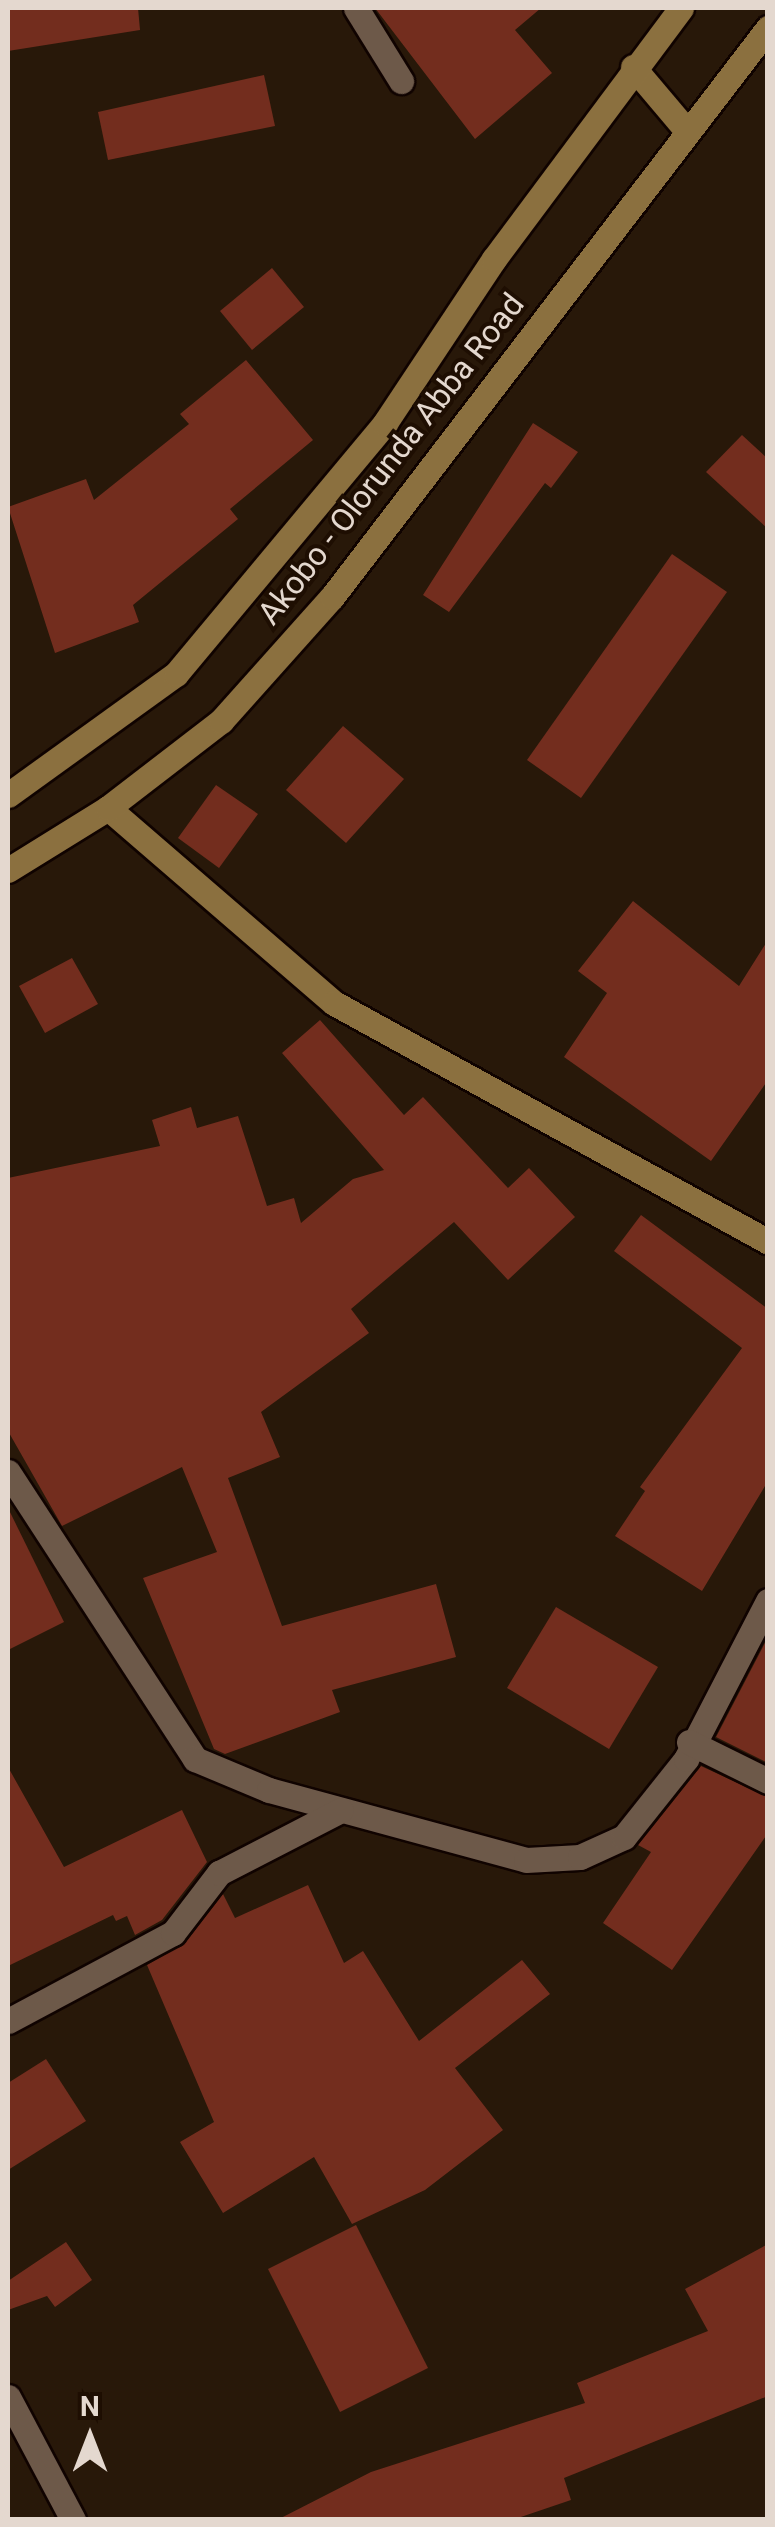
<!DOCTYPE html>
<html>
<head>
<meta charset="utf-8">
<style>
  body { margin:0 }
  #map { position:relative; width:775px; height:2527px; overflow:hidden; background:#281809; font-family:Roboto,sans-serif }
  div>[style] { position:absolute }
  .building>* { inset:0; background:#732d1e }
  .roads { filter:drop-shadow(2px 0 #100300) drop-shadow(-2px 0 #100300) drop-shadow(0 2px #100300) drop-shadow(0 -2px #100300) }
  .street>* { height:25px; margin:-12.5px; padding:0 12.5px; transform-origin:12.5px; border-radius:12.5px; background:#6d5949 }
  .secondary>* { height:25px; margin:-12.5px; padding:0 12.5px; transform-origin:12.5px; border-radius:12.5px; background:#8b703f }
  span { translate:-50% -50%; white-space:nowrap; text-align:center; line-height:1.15; -webkit-text-stroke:8px #1e0e02; paint-order:stroke }
  .street-label { font-size:32px; color:#e4d8cf }
  .frame { position:absolute; inset:0; border:10px solid #e4d8cf; pointer-events:none }
  .north { position:absolute; left:40px; top:2387px; width:100px; height:100px; -webkit-text-stroke:8px #1e0e02; paint-order:stroke; rotate:0deg; font-size:28px; font-weight:700; line-height:40px; text-align:center; color:#e4d8cf }
  .north::after { content:''; display:block; margin:auto; width:35px; height:45px; background:#e4d8cf; clip-path:polygon(50% 0,100% 100%,50% 72%,0 100%) }
</style>
</head>
<body>
<div id="map">
  <div class="building">
    <div style="clip-path:polygon(8px 8px,138px 8px,140px 30px,8px 51px)"></div>
    <div style="clip-path:polygon(375px 8px,541px 8px,515px 30px,552px 73px,475px 139px)"></div>
    <div style="clip-path:polygon(264px 75px,275px 126px,108px 160px,98px 112px)"></div>
    <div style="clip-path:polygon(272px 268px,304px 307px,252px 350px,220px 311px)"></div>
    <div style="clip-path:polygon(246px 360px,313px 440px,230px 509px,238px 519px,133px 605px,139px 622px,55px 653px,8px 507px,86px 479px,94px 500px,189px 424px,180px 414px)"></div>
    <div style="clip-path:polygon(533px 423px,578px 452px,551px 488px,545px 483px,449px 612px,423px 595px)"></div>
    <div style="clip-path:polygon(742px 435px,768px 459px,768px 529px,706px 472px)"></div>
    <div style="clip-path:polygon(672px 554px,727px 592px,581px 798px,527px 760px)"></div>
    <div style="clip-path:polygon(343px 726px,404px 779px,346px 843px,286px 790px)"></div>
    <div style="clip-path:polygon(216px 785px,258px 814px,219px 868px,178px 838px)"></div>
    <div style="clip-path:polygon(633px 901px,739px 986px,768px 940px,768px 1080px,711px 1161px,564px 1057px,607px 993px,578px 971px)"></div>
    <div style="clip-path:polygon(72px 958px,98px 1004px,45px 1033px,19px 986px)"></div>
    <div style="clip-path:polygon(320px 1020px,404px 1115px,423px 1097px,508px 1188px,529px 1168px,575px 1217px,508px 1280px,454px 1222px,351px 1309px,369px 1333px,261px 1412px,280px 1457px,228px 1478px,282px 1626px,436px 1584px,456px 1657px,332px 1690px,340px 1712px,225px 1754px,214px 1749px,143px 1578px,217px 1552px,182px 1467px,62px 1526px,8px 1431px,8px 1178px,160px 1146px,152px 1120px,191px 1107px,197px 1128px,238px 1116px,267px 1206px,294px 1198px,301px 1223px,353px 1179px,384px 1170px,282px 1053px)"></div>
    <div style="clip-path:polygon(641px 1215px,768px 1309px,768px 1481px,702px 1591px,615px 1536px,645px 1491px,640px 1487px,742px 1348px,614px 1251px)"></div>
    <div style="clip-path:polygon(8px 1508px,64px 1622px,8px 1650px)"></div>
    <div style="clip-path:polygon(556px 1607px,658px 1667px,609px 1749px,507px 1688px)"></div>
    <div style="clip-path:polygon(768px 1637px,768px 1763px,716px 1737px)"></div>
    <div style="clip-path:polygon(701px 1766px,768px 1797px,768px 1833px,672px 1970px,603px 1923px,651px 1852px,638px 1845px)"></div>
    <div style="clip-path:polygon(8px 1767px,64px 1867px,182px 1810px,207px 1862px,162px 1920px,135px 1935px,127px 1916px,116px 1921px,113px 1915px,8px 1966px)"></div>
    <div style="clip-path:polygon(308px 1885px,344px 1963px,363px 1951px,419px 2041px,522px 1960px,550px 1994px,455px 2068px,503px 2130px,425px 2190px,352px 2224px,314px 2157px,223px 2213px,180px 2142px,214px 2122px,147px 1965px,185px 1943px,223px 1894px,235px 1918px)"></div>
    <div style="clip-path:polygon(46px 2059px,86px 2121px,8px 2170px,8px 2083px)"></div>
    <div style="clip-path:polygon(356px 2225px,428px 2368px,340px 2412px,268px 2269px)"></div>
    <div style="clip-path:polygon(66px 2242px,92px 2280px,55px 2307px,47px 2296px,8px 2310px,8px 2281px)"></div>
    <div style="clip-path:polygon(768px 2244px,768px 2396px,564px 2478px,571px 2500px,512px 2520px,277px 2520px,371px 2472px,585px 2403px,577px 2383px,708px 2331px,685px 2289px)"></div>
  </div>
  <div class="roads">
    <div class="street">
      <div style="left:356px;top:8px;width:86px;rotate:58.3deg"></div>
      <div style="left:8px;top:1472px;width:343px;rotate:56.9deg"></div>
      <div style="left:195px;top:1759px;width:80px;rotate:22.7deg"></div>
      <div style="left:269px;top:1790px;width:266px;rotate:15.2deg"></div>
      <div style="left:526px;top:1860px;width:54px;rotate:-3.2deg"></div>
      <div style="left:580px;top:1857px;width:48px;rotate:-24.4deg"></div>
      <div style="left:624px;top:1837px;width:100px;rotate:-51.5deg"></div>
      <div style="left:686px;top:1759px;width:178px;rotate:-62.6deg"></div>
      <div style="left:689px;top:1742px;width:88px;rotate:26.3deg"></div>
      <div style="left:8px;top:2021px;width:187px;rotate:-28.1deg"></div>
      <div style="left:173px;top:1933px;width:76px;rotate:-52.5deg"></div>
      <div style="left:219px;top:1873px;width:137px;rotate:-27.3deg"></div>
      <div style="left:8px;top:2397px;width:139px;rotate:62.1deg"></div>
    </div>
    <div class="secondary">
      <div style="left:633px;top:67px;width:84px;rotate:49.8deg"></div>
      <div style="left:8px;top:795px;width:207px;rotate:-35.8deg"></div>
      <div style="left:176px;top:674px;width:327px;rotate:-50.2deg"></div>
      <div style="left:385px;top:423px;width:197px;rotate:-56.4deg"></div>
      <div style="left:494px;top:259px;width:313px;rotate:-53.3deg"></div>
      <div style="left:108px;top:808px;width:298px;rotate:40.8deg"></div>
      <div style="left:334px;top:1003px;width:495px;rotate:28.8deg"></div>
      <div style="left:8px;top:870px;width:118px;rotate:-31.8deg"></div>
      <div style="left:108px;top:808px;width:143px;rotate:-37.6deg"></div>
      <div style="left:221px;top:721px;width:166px;rotate:-48.2deg"></div>
      <div style="left:332px;top:597px;width:717px;rotate:-52.54deg"></div>
    </div>
  </div>
  <div class="street-label">
    <span style="left:391px;top:459px;rotate:-52deg">Akobo - Olorunda Abba Road</span>
  </div>
  <div class="frame"></div>
  <div class="north">N</div>
</div>
</body>
</html>
